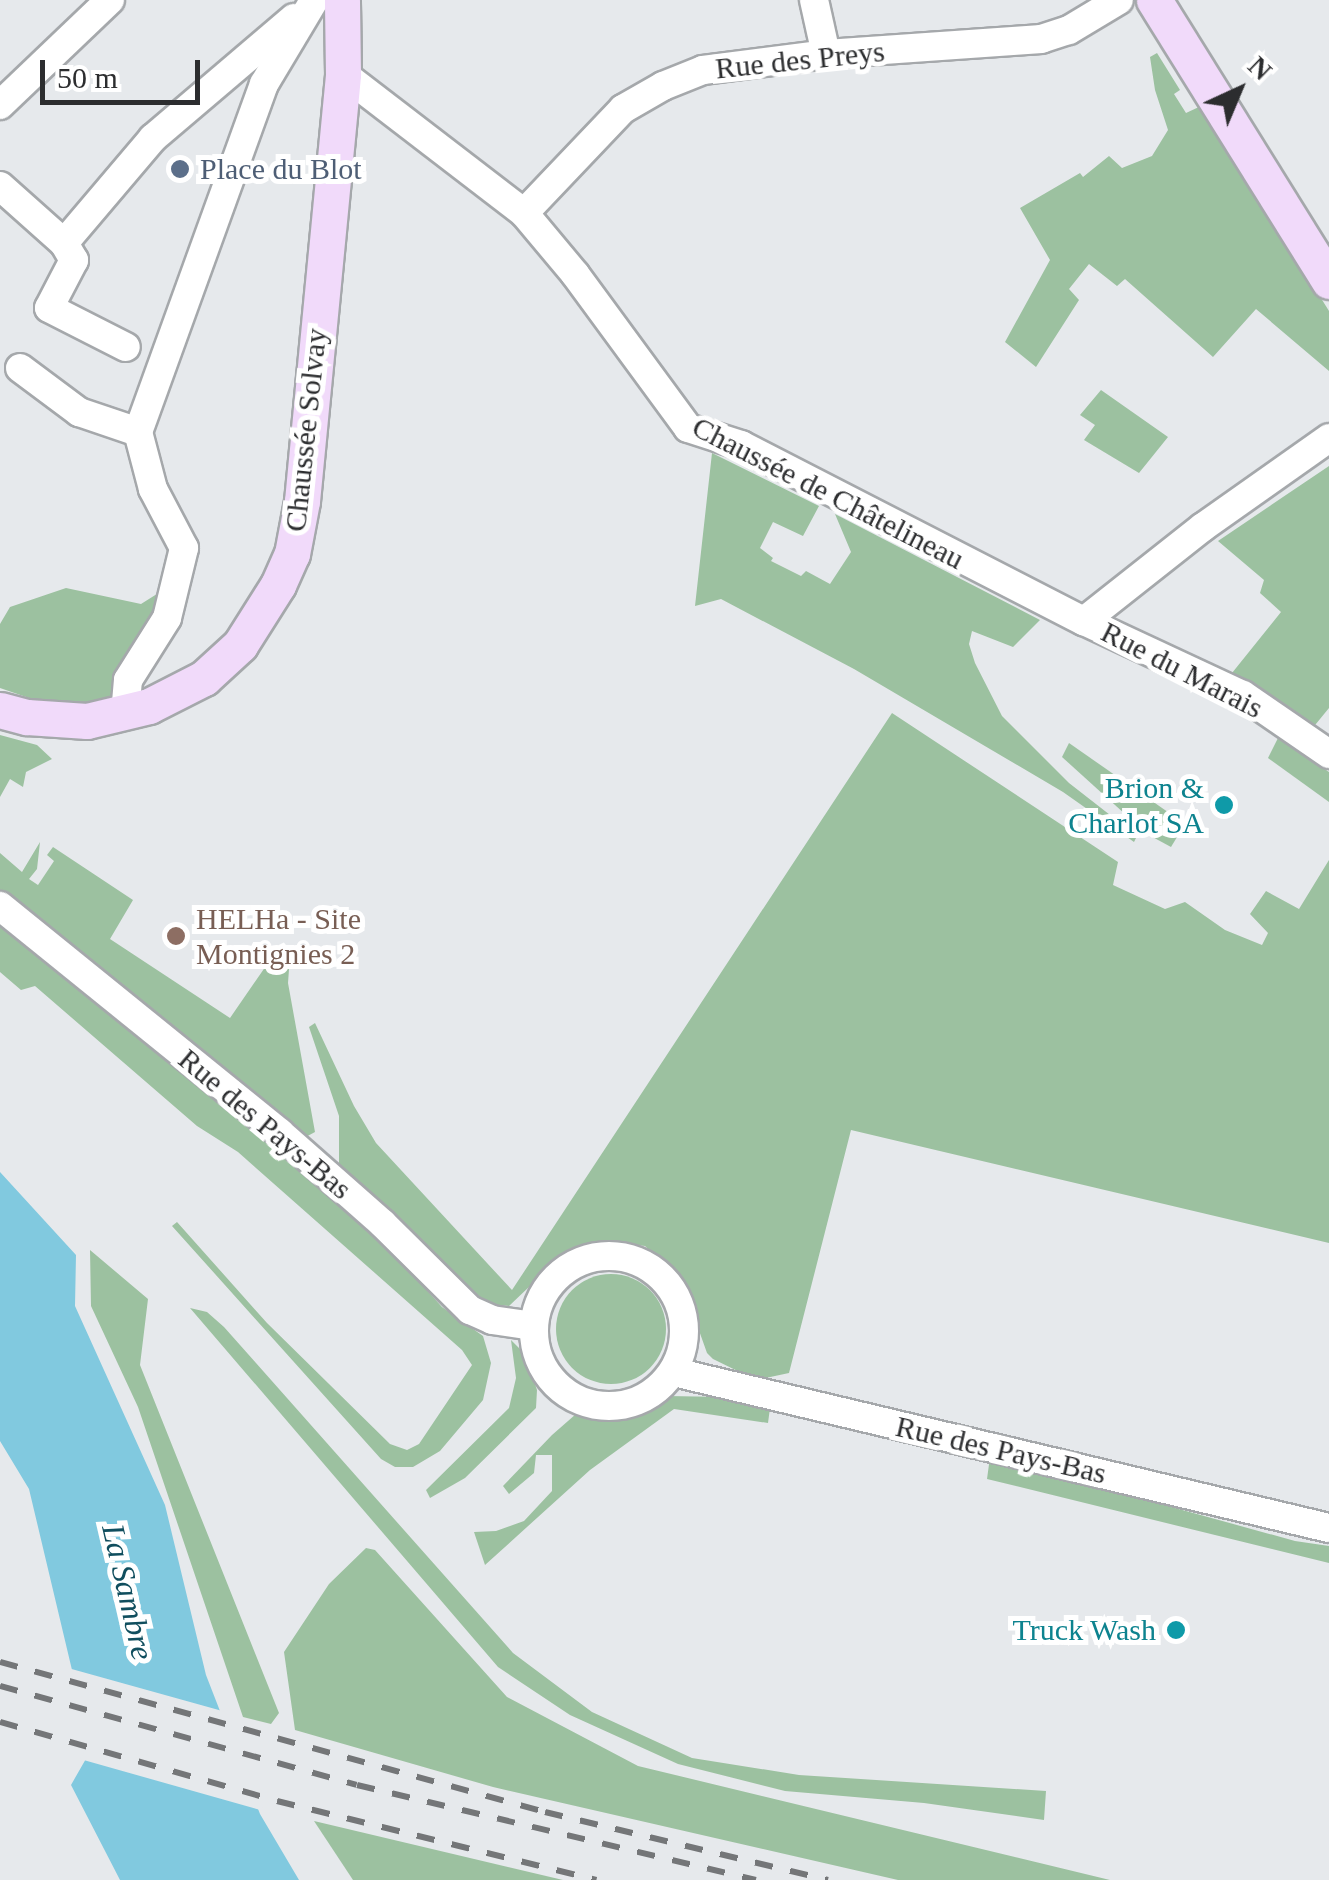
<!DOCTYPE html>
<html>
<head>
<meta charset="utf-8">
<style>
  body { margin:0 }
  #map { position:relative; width:1329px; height:1880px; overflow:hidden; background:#e6e9ec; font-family:"Times New Roman",serif }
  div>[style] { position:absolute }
  .green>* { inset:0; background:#9cc1a0 }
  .round { border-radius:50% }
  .water>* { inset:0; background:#81c9df }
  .pier>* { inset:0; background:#e6e9ec }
  .roads { filter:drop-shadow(2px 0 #a5a8ab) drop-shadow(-2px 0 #a5a8ab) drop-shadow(0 2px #a5a8ab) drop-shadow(0 -2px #a5a8ab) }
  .minor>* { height:28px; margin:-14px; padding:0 14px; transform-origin:14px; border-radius:14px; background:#fff }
  .minor>.ring { margin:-14px; padding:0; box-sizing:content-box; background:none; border:28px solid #fff; border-radius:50% }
  .major>* { height:35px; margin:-17.5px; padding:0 17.5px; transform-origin:17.5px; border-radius:17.5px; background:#f1dafa }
  .rail>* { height:6px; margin-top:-3px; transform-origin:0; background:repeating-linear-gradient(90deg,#747678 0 18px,transparent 0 36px) }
  .dots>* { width:28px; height:28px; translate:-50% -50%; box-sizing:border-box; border:5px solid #fff; border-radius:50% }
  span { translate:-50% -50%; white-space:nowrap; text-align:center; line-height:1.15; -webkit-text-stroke:10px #fff; paint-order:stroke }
  .street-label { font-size:30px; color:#2c2d2f }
  .service-label { font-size:30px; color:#4e5e75 }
  .left { translate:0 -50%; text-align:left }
  .culture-label { font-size:30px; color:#0d838f }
  .right { translate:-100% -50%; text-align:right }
  .education-label { font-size:30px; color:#785e54 }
  .water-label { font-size:32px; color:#104e5e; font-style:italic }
  .north { position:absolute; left:1189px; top:40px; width:100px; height:100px; -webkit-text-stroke:8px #fff; paint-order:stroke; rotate:44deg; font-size:28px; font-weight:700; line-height:40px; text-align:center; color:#2c2d2f }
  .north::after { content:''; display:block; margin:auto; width:35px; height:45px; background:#2c2d2f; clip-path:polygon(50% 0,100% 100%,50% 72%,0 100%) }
  .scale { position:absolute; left:40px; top:60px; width:160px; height:45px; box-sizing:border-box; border:5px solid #2c2d2f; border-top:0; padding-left:12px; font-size:30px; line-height:35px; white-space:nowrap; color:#2c2d2f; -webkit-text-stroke:8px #fff; paint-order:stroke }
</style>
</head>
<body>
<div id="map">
  <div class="green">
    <div style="clip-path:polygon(1157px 53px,1180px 90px,1174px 94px,1186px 113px,1201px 106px,1329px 311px,1329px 371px,1256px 309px,1213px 357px,1125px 279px,1117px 286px,1089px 264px,1069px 289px,1079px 300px,1036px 367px,1005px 342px,1050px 260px,1020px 208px,1080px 173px,1083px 177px,1109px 156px,1122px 168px,1152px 156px,1168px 130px,1155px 90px,1150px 57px)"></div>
    <div style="clip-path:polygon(1101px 390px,1168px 437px,1139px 473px,1084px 440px,1095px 425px,1080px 415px)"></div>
    <div style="clip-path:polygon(712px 453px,819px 506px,803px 536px,773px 522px,760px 548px,773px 558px,771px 561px,801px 576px,806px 571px,830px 584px,851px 552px,835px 514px,1040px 620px,1013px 647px,972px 631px,969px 644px,975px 663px,1002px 716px,1069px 783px,1137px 836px,1134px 842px,1063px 792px,854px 669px,721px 599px,695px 606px)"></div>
    <div style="clip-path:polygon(1329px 466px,1329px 708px,1311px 730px,1232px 673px,1281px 612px,1260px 593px,1264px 580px,1218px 541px)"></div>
    <div style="clip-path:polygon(168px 587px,122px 686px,111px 697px,67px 711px,0 688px,0 624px,10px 607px,66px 588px,141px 604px)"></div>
    <div style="clip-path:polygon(892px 713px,1118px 862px,1113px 885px,1165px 909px,1185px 902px,1225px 930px,1262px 945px,1268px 933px,1250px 914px,1266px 891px,1299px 909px,1329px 860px,1329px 1243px,851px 1130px,789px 1373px,756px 1380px,713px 1359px,707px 1353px,681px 1280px,645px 1246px,600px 1241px,551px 1266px,509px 1306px,478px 1303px,339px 1167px,339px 1116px,309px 1027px,315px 1023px,354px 1106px,376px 1143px,512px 1290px)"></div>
    <div style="clip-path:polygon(0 735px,37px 745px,52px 759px,26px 772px,23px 787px,10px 779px,0 797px)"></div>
    <div style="clip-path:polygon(1278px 738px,1329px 772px,1329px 802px,1268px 758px)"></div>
    <div style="clip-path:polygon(1069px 743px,1185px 824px,1171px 847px,1147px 834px,1062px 757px)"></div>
    <div style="clip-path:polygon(40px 842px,37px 869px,29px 879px,38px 885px,54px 861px,47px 855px,53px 847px,133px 900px,110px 939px,230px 1018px,279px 947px,290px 956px,288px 983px,315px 1132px,302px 1139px,0 890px,0 853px,22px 872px)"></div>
    <div style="clip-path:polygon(0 920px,363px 1219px,442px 1307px,483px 1336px,491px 1363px,483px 1400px,440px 1451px,413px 1467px,395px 1467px,381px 1459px,172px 1226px,177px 1222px,267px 1323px,390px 1444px,407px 1450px,419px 1444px,472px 1365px,462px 1350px,238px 1152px,197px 1126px,35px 986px,21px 990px,0 972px)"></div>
    <div style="clip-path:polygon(90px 1250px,148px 1299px,140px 1365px,279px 1713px,271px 1724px,243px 1717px,138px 1407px,91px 1306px)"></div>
    <div class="round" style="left:556px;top:1274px;width:110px;height:110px"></div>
    <div style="clip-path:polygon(190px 1308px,207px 1312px,224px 1327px,513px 1653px,592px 1712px,692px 1758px,799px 1775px,1046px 1791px,1044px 1820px,924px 1803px,785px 1791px,678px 1764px,570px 1715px,498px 1667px)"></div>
    <div style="clip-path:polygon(511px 1340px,525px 1354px,537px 1390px,536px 1408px,465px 1478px,430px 1498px,426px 1490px,509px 1408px,516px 1378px)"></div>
    <div style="clip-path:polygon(667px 1396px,725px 1397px,770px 1408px,768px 1423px,674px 1409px,590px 1470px,485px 1565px,474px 1532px,496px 1531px,524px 1521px,552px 1491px,552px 1455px,536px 1455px,534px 1473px,509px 1494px,503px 1486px,552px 1435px,576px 1414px,635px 1416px)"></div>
    <div style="clip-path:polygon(990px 1457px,1295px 1541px,1329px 1546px,1329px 1563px,987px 1479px)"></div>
    <div style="clip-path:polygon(366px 1548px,375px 1550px,507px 1697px,638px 1766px,1110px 1880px,898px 1880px,493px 1787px,295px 1730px,284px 1652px,329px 1584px)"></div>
    <div style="clip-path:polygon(314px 1821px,563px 1880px,353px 1880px)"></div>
  </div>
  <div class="water">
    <div style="clip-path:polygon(0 1172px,76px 1255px,75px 1306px,165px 1505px,206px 1675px,260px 1814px,299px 1880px,120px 1880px,71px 1785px,91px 1750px,29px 1489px,0 1441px)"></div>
  </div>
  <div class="pier">
    <div style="clip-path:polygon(68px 1668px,226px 1712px,264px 1811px,80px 1759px,86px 1749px)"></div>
  </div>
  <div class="roads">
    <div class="minor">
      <div style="left:814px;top:0;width:55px;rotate:77.5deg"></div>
      <div style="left:343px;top:74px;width:228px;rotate:37.5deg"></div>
      <div style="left:524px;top:213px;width:80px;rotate:50.1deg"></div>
      <div style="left:575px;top:274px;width:191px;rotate:53.7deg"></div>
      <div style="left:688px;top:428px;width:56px;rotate:17.8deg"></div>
      <div style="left:741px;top:445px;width:386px;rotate:27.2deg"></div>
      <div style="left:1084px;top:621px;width:152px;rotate:-38.3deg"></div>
      <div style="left:1203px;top:527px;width:154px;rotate:-35.2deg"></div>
      <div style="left:0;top:105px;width:152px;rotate:-43.7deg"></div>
      <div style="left:0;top:186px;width:86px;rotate:41.7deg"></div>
      <div style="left:64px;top:243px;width:138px;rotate:-49.7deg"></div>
      <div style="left:153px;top:138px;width:185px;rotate:-40.4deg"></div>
      <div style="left:524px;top:213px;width:144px;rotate:-46.4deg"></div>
      <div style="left:623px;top:109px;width:46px;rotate:-29.9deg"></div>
      <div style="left:663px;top:86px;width:43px;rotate:-21.8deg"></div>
      <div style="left:703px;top:70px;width:124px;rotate:-7.4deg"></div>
      <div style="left:826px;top:54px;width:216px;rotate:-4deg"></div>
      <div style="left:1041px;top:39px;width:29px;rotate:-18deg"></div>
      <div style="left:1069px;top:30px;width:58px;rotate:-31deg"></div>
      <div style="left:64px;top:243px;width:20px;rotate:60deg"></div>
      <div style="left:74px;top:260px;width:54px;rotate:117.5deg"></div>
      <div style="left:49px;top:308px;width:86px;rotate:26.9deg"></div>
      <div style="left:20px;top:368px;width:74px;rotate:36.7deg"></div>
      <div style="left:79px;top:412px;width:62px;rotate:18.7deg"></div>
      <div style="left:1084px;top:621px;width:175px;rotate:25deg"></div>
      <div style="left:1243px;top:695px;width:104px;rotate:34.5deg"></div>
      <div style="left:125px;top:714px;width:34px;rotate:-85deg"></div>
      <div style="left:128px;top:680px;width:73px;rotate:-57.8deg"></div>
      <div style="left:167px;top:618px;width:72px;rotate:-76.3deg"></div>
      <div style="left:184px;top:548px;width:67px;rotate:-117.7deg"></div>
      <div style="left:153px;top:489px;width:59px;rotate:-104.7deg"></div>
      <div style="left:138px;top:432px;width:370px;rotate:-70.1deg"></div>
      <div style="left:264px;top:84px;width:96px;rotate:-59.1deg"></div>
      <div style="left:0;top:906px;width:360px;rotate:39deg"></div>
      <div style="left:280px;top:1133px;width:136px;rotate:41.4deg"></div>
      <div style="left:382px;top:1223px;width:124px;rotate:44.7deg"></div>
      <div style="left:470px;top:1310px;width:24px;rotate:24deg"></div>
      <div style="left:492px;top:1320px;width:41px;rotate:8.3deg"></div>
      <div class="ring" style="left:534px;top:1256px;width:122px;height:122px"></div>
      <div style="left:674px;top:1372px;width:673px;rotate:13.4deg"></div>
    </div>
    <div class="major">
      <div style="left:1154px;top:0;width:331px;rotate:58.1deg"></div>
      <div style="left:0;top:710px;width:28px;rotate:15deg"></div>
      <div style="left:27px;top:717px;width:60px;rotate:3.8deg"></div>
      <div style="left:87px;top:721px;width:64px;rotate:-13.6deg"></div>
      <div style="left:149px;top:706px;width:62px;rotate:-27deg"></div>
      <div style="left:204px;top:678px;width:49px;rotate:-42.5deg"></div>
      <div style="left:240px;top:645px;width:71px;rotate:-57.7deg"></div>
      <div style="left:278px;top:585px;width:34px;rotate:-66deg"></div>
      <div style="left:292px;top:554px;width:54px;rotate:-79.3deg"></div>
      <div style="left:302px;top:501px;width:429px;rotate:-84.5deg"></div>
      <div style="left:343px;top:74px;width:74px;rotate:-90.8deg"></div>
    </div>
  </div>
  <div class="rail">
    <div style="left:0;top:1662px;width:565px;rotate:15.39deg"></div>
    <div style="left:545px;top:1812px;width:291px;rotate:13.5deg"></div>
    <div style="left:0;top:1686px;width:370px;rotate:15.5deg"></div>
    <div style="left:357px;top:1785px;width:410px;rotate:13.4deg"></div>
    <div style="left:0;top:1722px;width:288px;rotate:15.9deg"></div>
    <div style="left:277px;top:1801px;width:329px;rotate:13.9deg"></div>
  </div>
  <div class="dots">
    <div style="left:180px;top:169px;background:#5c6f8a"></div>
    <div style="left:1224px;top:805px;background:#0f9aa8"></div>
    <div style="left:176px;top:936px;background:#8d6e63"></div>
    <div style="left:1176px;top:1630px;background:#0f9aa8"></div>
  </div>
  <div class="street-label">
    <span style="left:800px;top:60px;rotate:-6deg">Rue des Preys</span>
    <span style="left:306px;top:430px;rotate:-84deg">Chaussée Solvay</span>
    <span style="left:828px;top:493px;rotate:27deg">Chaussée de Châtelineau</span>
    <span style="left:1182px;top:670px;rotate:27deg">Rue du Marais</span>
    <span style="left:265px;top:1124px;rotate:40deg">Rue des Pays-Bas</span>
    <span style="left:1001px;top:1450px;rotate:13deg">Rue des Pays-Bas</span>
  </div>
  <div class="service-label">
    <span class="left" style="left:200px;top:169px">Place du Blot</span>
  </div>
  <div class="culture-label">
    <span class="right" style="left:1204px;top:805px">Brion &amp;<br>Charlot SA</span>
    <span class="right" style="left:1156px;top:1630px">Truck Wash</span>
  </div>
  <div class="education-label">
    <span class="left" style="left:196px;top:936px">HELHa - Site<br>Montignies 2</span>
  </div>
  <div class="water-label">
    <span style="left:128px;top:1592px;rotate:77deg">La Sambre</span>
  </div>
  <div class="north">N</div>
  <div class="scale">50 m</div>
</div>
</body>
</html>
